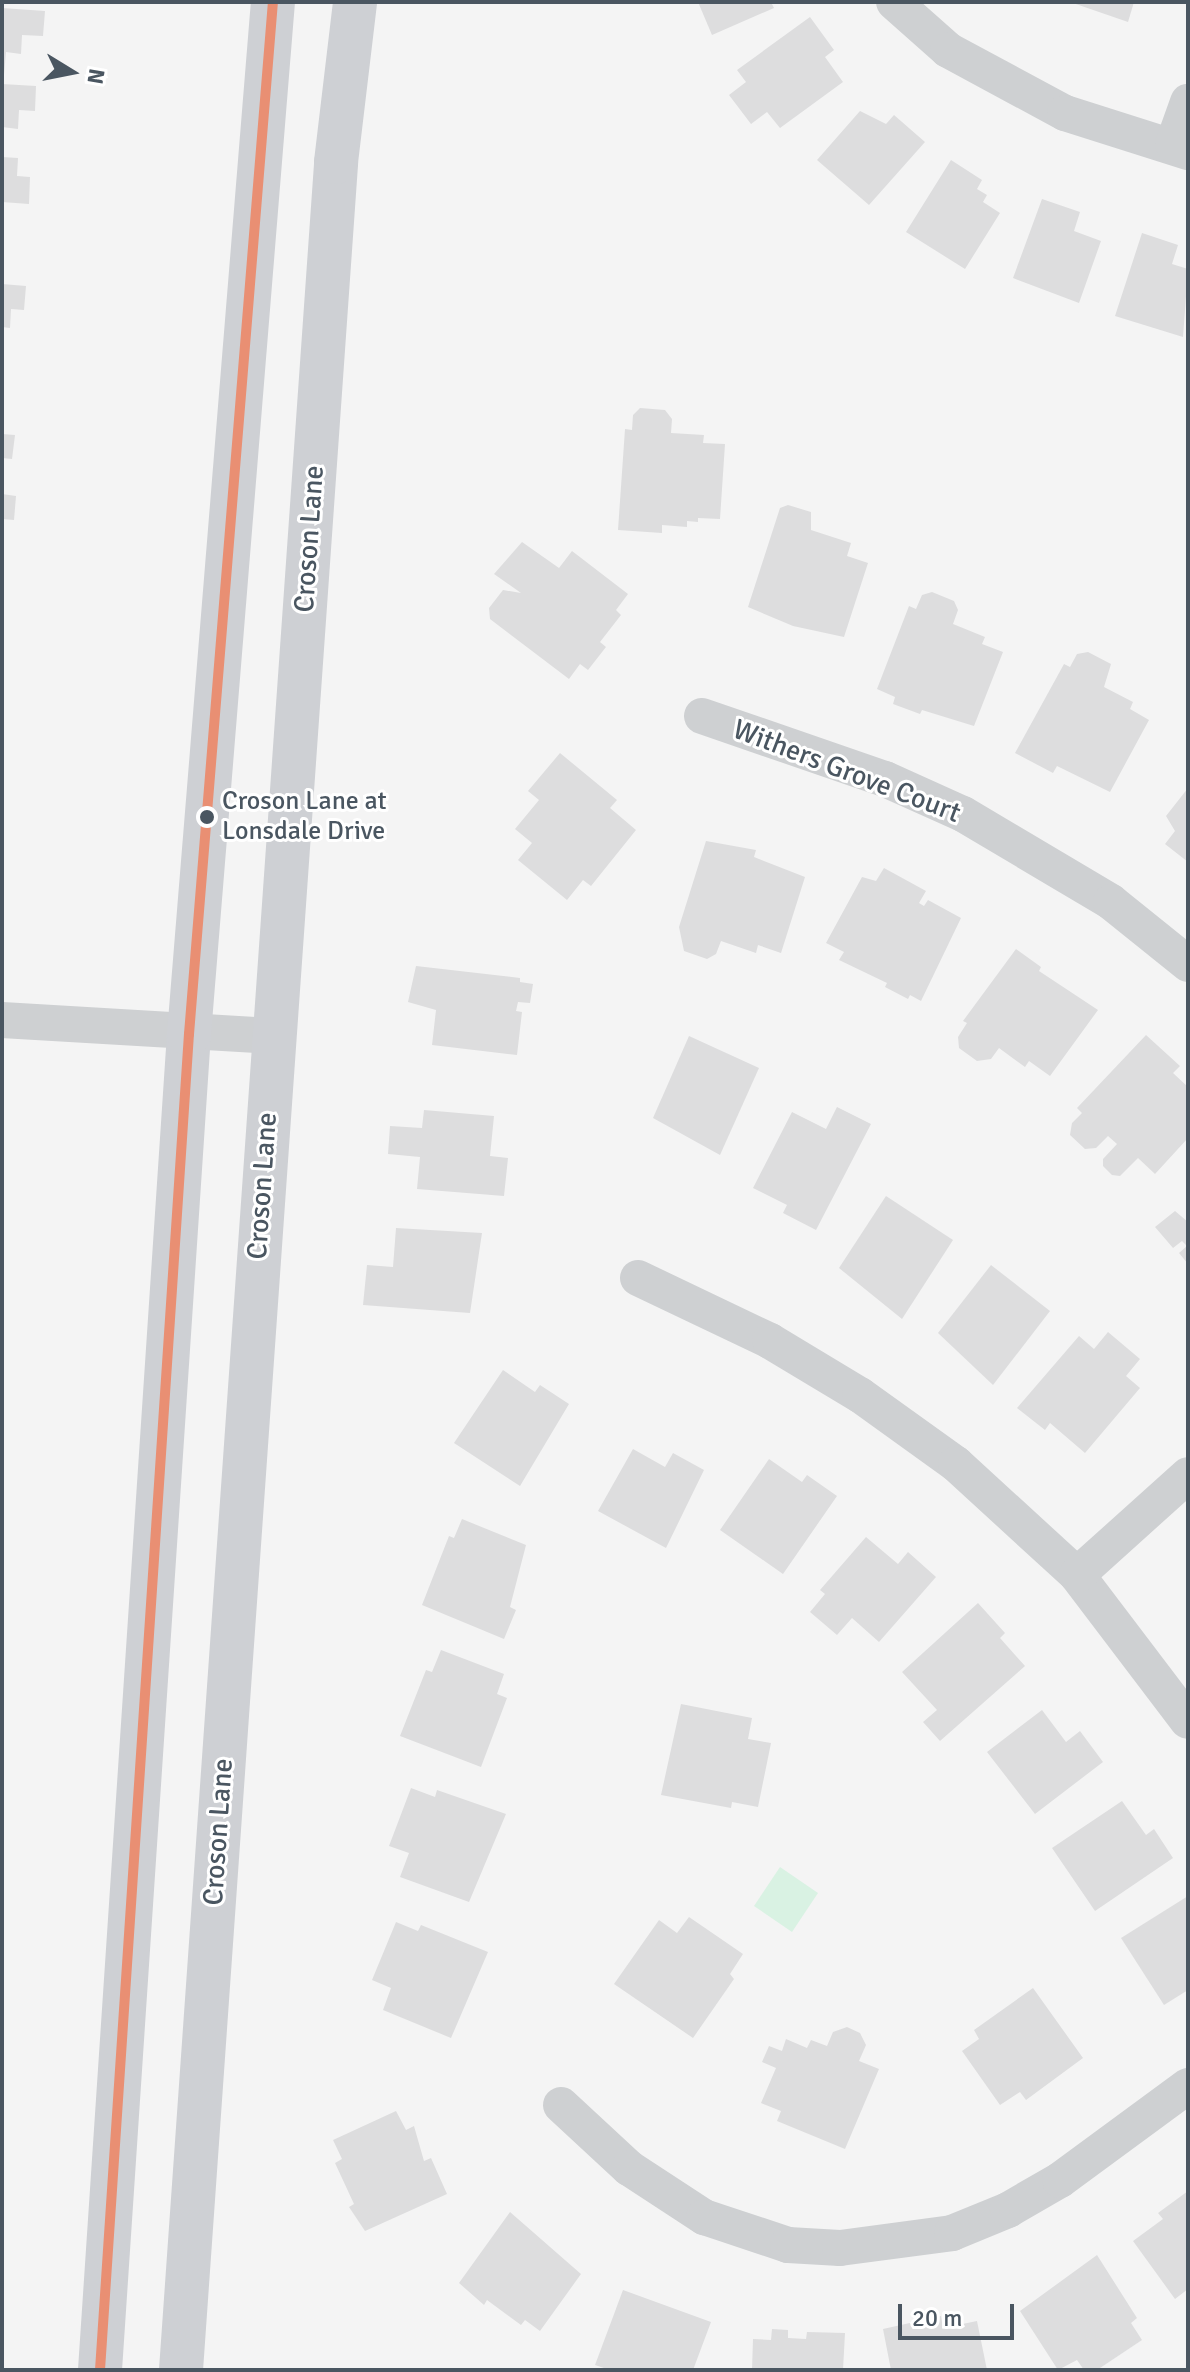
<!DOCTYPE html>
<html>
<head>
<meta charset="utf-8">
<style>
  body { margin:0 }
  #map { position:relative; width:1190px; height:2372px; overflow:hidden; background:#f4f4f4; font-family:Signika,sans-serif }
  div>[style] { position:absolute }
  .green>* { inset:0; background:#d9f2e3 }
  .building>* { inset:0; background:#ddddde }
  .minor>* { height:36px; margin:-18px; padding:0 18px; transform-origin:18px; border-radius:18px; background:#ced0d2 }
  .secondary>* { height:44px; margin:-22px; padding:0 22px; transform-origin:22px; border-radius:22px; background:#ced0d4 }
  .bus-1>* { height:10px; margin:-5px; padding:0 5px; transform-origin:5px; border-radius:5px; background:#e98f73 }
  .dots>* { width:22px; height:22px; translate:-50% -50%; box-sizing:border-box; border:4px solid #fff; border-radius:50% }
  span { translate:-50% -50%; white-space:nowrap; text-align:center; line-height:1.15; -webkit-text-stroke:6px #fff; paint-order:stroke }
  .bus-label { font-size:26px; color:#4a5661 }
  .left { translate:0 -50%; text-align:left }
  .street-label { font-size:28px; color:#4a5661 }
  .frame { position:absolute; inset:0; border:4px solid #4a5661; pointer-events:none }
  .north { position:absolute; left:32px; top:32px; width:80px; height:80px; -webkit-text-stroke:6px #fff; paint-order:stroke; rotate:100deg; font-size:22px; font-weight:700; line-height:32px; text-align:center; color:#4a5661 }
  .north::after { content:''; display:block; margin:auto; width:28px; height:36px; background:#4a5661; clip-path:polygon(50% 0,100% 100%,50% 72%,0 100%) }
  .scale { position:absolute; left:898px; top:2304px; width:116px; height:36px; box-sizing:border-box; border:4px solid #4a5661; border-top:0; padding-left:10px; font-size:24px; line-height:28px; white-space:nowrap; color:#4a5661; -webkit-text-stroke:6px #fff; paint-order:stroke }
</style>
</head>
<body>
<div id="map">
  <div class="green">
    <div style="clip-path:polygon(780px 1867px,818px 1893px,792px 1932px,754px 1906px)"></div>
  </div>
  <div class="building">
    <div style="clip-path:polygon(698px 2px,771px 2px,774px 8px,712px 35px)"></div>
    <div style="clip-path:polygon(1070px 2px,1134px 2px,1128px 22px)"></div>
    <div style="clip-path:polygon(2px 8px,45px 11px,43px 36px,22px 35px,21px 54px,6px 52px,4px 75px)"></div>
    <div style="clip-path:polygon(810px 17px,834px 50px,825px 57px,843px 82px,780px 128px,767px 112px,751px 124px,729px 95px,746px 82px,737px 70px)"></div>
    <div style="clip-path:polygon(2px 84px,36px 86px,35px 111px,19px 110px,18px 129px,2px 127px)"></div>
    <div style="clip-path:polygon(860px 111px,886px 124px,894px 115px,925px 142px,869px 205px,817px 160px)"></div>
    <div style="clip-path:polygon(2px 157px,18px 158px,17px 176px,30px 177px,29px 204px,2px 202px)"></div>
    <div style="clip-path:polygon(951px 160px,982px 180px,977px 189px,987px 195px,983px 202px,1000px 213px,965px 269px,906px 232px)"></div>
    <div style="clip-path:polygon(1042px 199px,1080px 212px,1074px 231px,1101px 241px,1079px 303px,1013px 278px)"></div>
    <div style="clip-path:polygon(1142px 233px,1178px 245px,1172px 264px,1188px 269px,1183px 337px,1115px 316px)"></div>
    <div style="clip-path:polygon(2px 284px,26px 286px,24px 310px,11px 309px,10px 328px,2px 327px)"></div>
    <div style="clip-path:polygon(640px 408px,665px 410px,672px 419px,671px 433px,704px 435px,703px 443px,725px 444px,720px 519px,698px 518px,698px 522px,687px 521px,687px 527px,662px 525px,662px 533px,618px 530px,625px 429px,632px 430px,633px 415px)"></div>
    <div style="clip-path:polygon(2px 434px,15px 435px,12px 459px,2px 458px)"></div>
    <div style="clip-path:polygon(2px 494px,16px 496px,14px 520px,2px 519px)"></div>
    <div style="clip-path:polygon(788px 505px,811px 512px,811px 530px,851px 543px,847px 556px,868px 563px,844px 637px,793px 626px,748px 607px,780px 508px)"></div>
    <div style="clip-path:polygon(522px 542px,559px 568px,572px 551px,628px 594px,616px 610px,621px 615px,600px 642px,606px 647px,588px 670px,580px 664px,569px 679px,490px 619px,489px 608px,503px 590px,521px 593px,494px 574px)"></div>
    <div style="clip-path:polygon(932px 592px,954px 601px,958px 610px,953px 624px,985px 637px,982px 644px,1003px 652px,974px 726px,922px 710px,920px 714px,893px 704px,895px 697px,877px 689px,909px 606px,916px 609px,922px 595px)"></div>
    <div style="clip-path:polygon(1088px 652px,1111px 664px,1104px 687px,1133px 702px,1130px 709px,1149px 720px,1110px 792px,1057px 766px,1053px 773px,1015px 753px,1064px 664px,1070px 667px,1077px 654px)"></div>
    <div style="clip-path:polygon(560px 753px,617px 800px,610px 808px,636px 830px,591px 886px,583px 880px,567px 900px,518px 860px,532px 843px,515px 829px,539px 800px,528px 791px)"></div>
    <div style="clip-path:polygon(1188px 788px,1188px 862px,1165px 844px,1175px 831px,1166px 816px)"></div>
    <div style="clip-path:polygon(706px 841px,756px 850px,754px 857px,805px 877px,781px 953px,758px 945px,756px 953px,721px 941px,716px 954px,707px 959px,684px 951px,679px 927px)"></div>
    <div style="clip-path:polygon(884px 868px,926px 891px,919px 903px,924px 906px,928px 900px,961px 918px,921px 1001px,910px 995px,908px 999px,885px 987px,887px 983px,839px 960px,844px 952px,826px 943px,862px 877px,876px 881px)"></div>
    <div style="clip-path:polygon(1016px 949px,1041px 967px,1039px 971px,1098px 1010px,1050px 1076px,1029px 1061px,1025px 1067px,999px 1048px,991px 1059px,977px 1061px,959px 1048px,958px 1037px,967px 1023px,963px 1021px)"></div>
    <div style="clip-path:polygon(416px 966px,520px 978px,520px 982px,533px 984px,530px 1003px,518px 1002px,516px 1011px,522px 1012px,517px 1055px,432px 1045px,436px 1010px,408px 1002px)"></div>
    <div style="clip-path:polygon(1146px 1035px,1180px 1066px,1173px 1073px,1188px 1087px,1188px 1138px,1155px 1174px,1138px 1158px,1120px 1176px,1112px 1175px,1103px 1166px,1103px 1159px,1117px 1144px,1108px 1136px,1096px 1148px,1085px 1149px,1070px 1135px,1072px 1123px,1082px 1113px,1077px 1108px)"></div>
    <div style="clip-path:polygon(689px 1036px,759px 1068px,720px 1155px,653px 1118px)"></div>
    <div style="clip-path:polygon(837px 1107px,871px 1124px,816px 1230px,783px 1213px,787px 1205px,753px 1188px,792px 1112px,826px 1129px)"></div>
    <div style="clip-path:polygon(424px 1110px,494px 1116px,490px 1156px,508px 1158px,504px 1196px,417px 1189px,420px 1157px,388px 1154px,390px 1126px,422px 1128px)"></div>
    <div style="clip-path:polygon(886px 1196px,953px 1240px,902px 1319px,839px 1268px)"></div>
    <div style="clip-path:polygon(1175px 1211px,1188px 1222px,1188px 1264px,1179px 1253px,1187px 1246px,1182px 1241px,1173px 1248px,1155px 1227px)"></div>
    <div style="clip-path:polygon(396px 1228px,482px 1233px,470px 1313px,363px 1305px,367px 1265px,393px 1267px)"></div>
    <div style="clip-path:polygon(991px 1265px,1050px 1311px,993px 1385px,938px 1333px)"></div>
    <div style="clip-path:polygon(1108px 1332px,1140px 1359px,1126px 1376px,1140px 1388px,1085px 1453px,1050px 1423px,1045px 1430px,1017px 1408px,1079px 1336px,1094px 1349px)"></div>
    <div style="clip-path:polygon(503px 1370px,535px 1392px,540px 1385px,569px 1404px,520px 1486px,454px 1443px)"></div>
    <div style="clip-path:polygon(633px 1449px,665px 1467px,673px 1453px,704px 1470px,666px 1548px,598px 1511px)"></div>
    <div style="clip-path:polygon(769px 1459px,802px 1482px,807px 1475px,837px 1496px,783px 1574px,720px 1530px)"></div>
    <div style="clip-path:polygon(462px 1519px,526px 1545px,510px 1607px,516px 1610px,504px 1639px,422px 1605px,449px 1536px,454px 1538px)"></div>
    <div style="clip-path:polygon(866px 1537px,898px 1564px,908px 1552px,936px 1577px,879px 1642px,852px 1618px,837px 1635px,810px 1612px,825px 1594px,820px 1590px)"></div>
    <div style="clip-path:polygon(978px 1603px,1005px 1633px,1000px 1638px,1025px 1666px,940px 1741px,923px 1722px,937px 1710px,902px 1672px)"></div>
    <div style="clip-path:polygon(441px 1650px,504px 1674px,497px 1694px,507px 1698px,481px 1767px,400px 1736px,426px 1670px,432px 1672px)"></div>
    <div style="clip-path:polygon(681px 1704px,752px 1718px,748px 1739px,771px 1743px,758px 1807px,732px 1802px,731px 1808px,661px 1795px)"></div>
    <div style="clip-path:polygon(1042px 1710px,1066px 1742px,1080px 1731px,1103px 1762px,1035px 1814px,987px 1752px)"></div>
    <div style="clip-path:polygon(411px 1788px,435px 1797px,437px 1790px,506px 1814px,469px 1902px,400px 1877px,409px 1853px,389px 1846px)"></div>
    <div style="clip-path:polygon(1122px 1801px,1146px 1835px,1154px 1829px,1173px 1858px,1095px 1911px,1052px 1848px)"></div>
    <div style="clip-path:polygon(1188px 1896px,1188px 1990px,1164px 2005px,1121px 1938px)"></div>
    <div style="clip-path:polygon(689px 1917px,743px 1954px,730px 1974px,734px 1979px,693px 2038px,614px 1984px,659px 1920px,677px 1933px)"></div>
    <div style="clip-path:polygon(396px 1922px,418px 1931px,421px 1925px,488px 1952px,451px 2038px,383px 2010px,391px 1988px,372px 1980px)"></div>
    <div style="clip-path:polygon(1033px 1988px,1083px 2058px,1026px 2100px,1020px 2092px,1000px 2105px,962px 2051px,979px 2039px,974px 2030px)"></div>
    <div style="clip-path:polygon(847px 2027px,860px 2033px,866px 2045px,859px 2061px,879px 2069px,845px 2149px,777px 2121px,781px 2111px,761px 2103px,776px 2068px,762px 2062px,769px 2046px,782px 2051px,786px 2039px,807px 2048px,811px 2040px,827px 2046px,833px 2032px)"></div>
    <div style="clip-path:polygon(396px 2111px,406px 2130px,414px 2126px,424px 2161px,431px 2158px,447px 2194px,365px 2231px,349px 2207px,354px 2204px,335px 2163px,342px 2159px,333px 2140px)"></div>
    <div style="clip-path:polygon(1188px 2191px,1188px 2289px,1175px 2299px,1133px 2241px,1163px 2219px,1158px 2213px)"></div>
    <div style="clip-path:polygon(510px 2212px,581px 2274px,540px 2331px,525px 2320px,521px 2325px,487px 2300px,484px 2305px,459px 2283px)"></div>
    <div style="clip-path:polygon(1097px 2255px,1137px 2318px,1131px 2323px,1142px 2340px,1097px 2370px,1084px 2370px,1077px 2360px,1058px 2370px,1020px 2311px)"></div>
    <div style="clip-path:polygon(623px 2290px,711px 2322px,693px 2370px,610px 2370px,595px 2365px)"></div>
    <div style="clip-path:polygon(941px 2316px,943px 2328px,977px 2321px,987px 2370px,891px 2370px,883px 2329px)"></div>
    <div style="clip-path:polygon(772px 2329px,788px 2330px,788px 2338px,806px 2339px,807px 2332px,845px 2333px,843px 2370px,752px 2370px,753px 2339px,771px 2340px)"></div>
  </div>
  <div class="minor">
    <div style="left:894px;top:2px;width:72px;rotate:41.6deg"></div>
    <div style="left:948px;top:50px;width:133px;rotate:28.3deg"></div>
    <div style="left:1065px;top:113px;width:129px;rotate:17.6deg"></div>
    <div style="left:1173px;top:144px;width:45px;rotate:-70.3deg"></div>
    <div style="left:702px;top:716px;width:194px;rotate:19deg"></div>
    <div style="left:885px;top:779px;width:85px;rotate:24.2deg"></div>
    <div style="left:963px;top:814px;width:172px;rotate:30.7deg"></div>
    <div style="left:1111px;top:902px;width:99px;rotate:38.8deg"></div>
    <div style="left:2px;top:1020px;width:271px;rotate:3.4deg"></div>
    <div style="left:638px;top:1278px;width:146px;rotate:25.5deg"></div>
    <div style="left:770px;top:1341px;width:105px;rotate:31deg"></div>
    <div style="left:860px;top:1395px;width:118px;rotate:35.7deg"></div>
    <div style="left:956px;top:1464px;width:164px;rotate:42.5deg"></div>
    <div style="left:1077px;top:1575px;width:183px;rotate:52.8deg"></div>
    <div style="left:1077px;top:1575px;width:149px;rotate:-42deg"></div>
    <div style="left:561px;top:2105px;width:93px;rotate:42.8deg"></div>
    <div style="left:629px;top:2168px;width:90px;rotate:33.2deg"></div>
    <div style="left:704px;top:2217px;width:89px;rotate:18.4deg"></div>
    <div style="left:788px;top:2245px;width:52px;rotate:3.3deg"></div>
    <div style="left:840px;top:2248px;width:113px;rotate:-7.6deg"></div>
    <div style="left:952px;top:2233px;width:61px;rotate:-22.3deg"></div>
    <div style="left:1008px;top:2210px;width:60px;rotate:-30deg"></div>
    <div style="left:1060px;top:2180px;width:159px;rotate:-36.3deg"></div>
  </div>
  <div class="secondary">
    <div style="left:100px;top:2370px;width:1339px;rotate:-86.19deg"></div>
    <div style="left:189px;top:1034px;width:1035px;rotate:-85.35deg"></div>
    <div style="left:181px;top:2370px;width:2213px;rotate:-85.98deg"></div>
    <div style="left:336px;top:162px;width:161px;rotate:-83.2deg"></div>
  </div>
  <div class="bus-1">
    <div style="left:100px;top:2370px;width:1339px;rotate:-86.19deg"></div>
    <div style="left:189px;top:1034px;width:1035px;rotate:-85.35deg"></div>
  </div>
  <div class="dots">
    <div style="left:207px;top:817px;background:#4a5661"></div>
  </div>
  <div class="bus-label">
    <span class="left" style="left:222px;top:817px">Croson Lane at<br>Lonsdale Drive</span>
  </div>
  <div class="street-label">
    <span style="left:309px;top:539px;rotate:-86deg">Croson Lane</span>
    <span style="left:847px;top:771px;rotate:21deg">Withers Grove Court</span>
    <span style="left:262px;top:1186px;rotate:-86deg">Croson Lane</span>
    <span style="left:218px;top:1832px;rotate:-86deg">Croson Lane</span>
  </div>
  <div class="frame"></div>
  <div class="north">N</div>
  <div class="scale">20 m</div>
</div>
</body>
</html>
